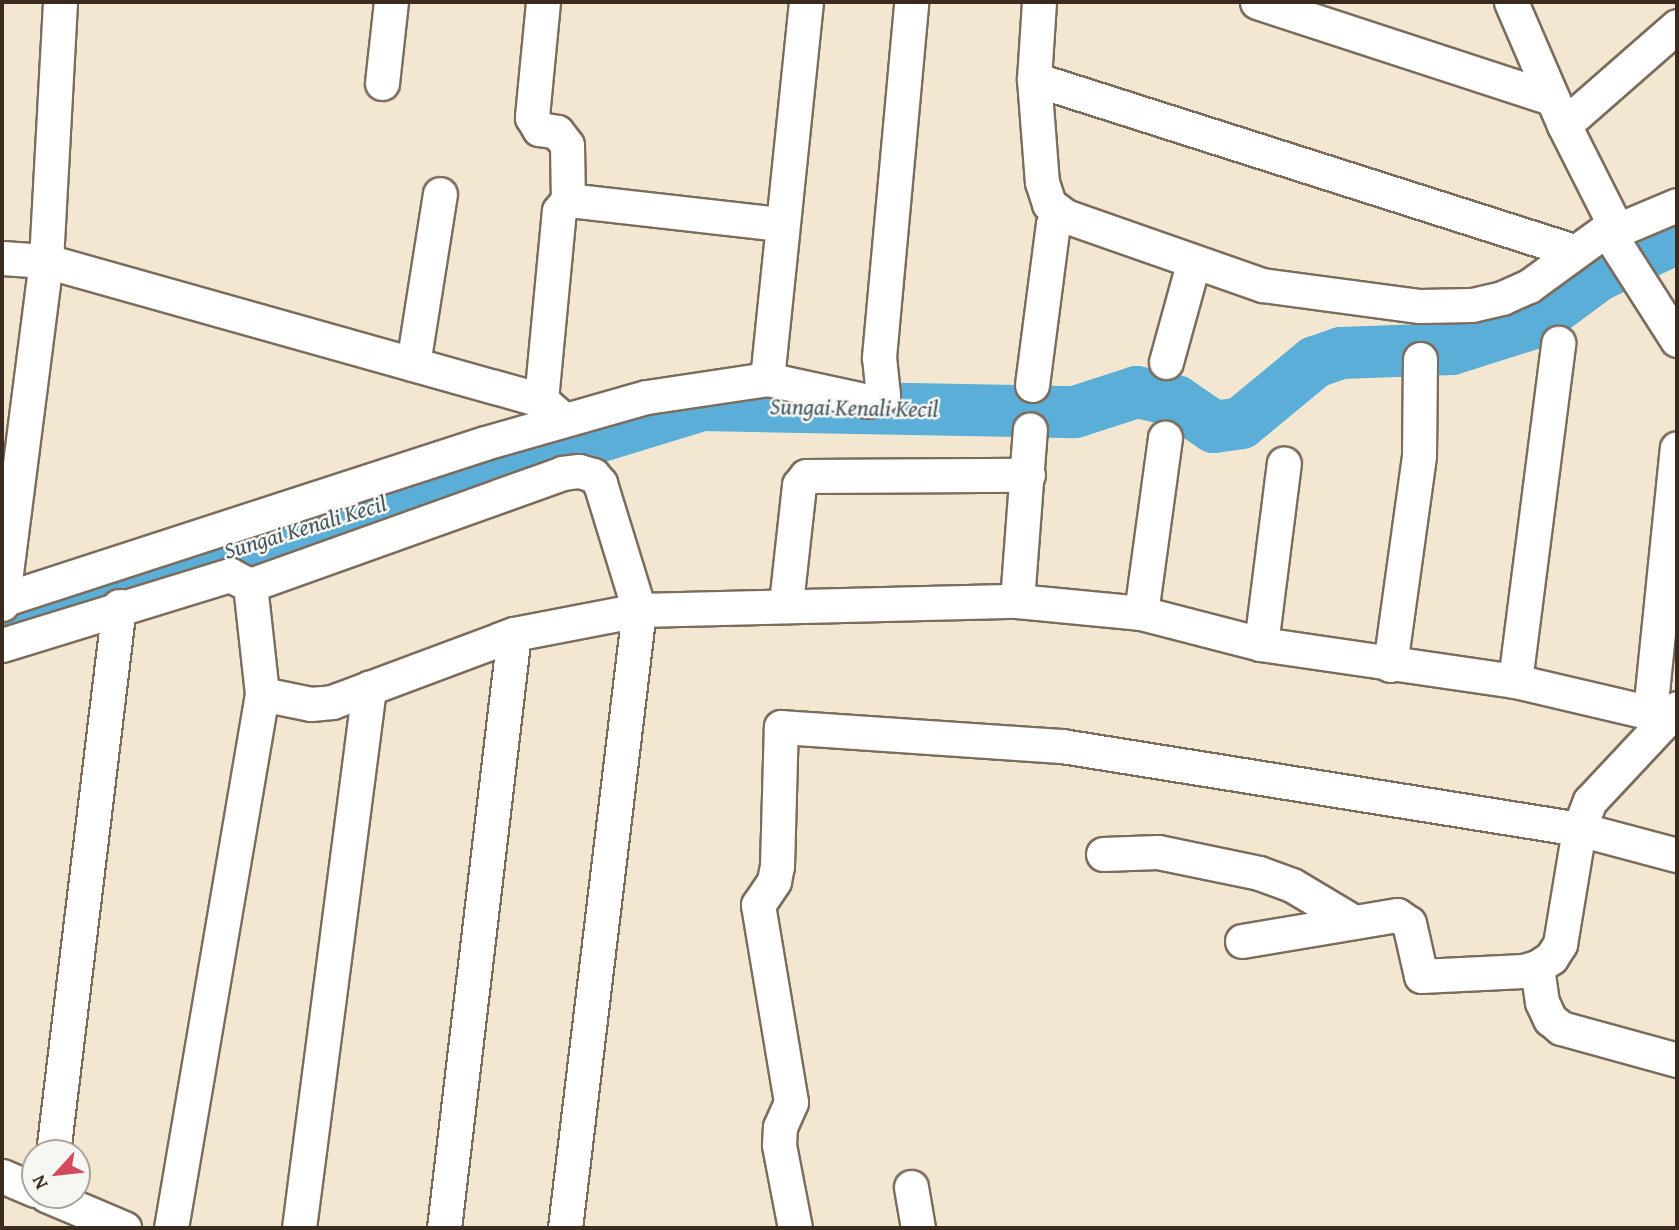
<!DOCTYPE html>
<html>
<head>
<meta charset="utf-8">
<style>
  body { margin:0 }
  #map { position:relative; width:1679px; height:1230px; overflow:hidden; background:#f3e7d2; font-family:"Gentium Book Plus",serif }
  div>[style] { position:absolute }
  .river>* { height:52px; margin:-26px; padding:0 26px; transform-origin:26px; border-radius:26px; background:#5baed7 }
  .roads { filter:drop-shadow(2px 0 #7b6c5d) drop-shadow(-2px 0 #7b6c5d) drop-shadow(0 2px #7b6c5d) drop-shadow(0 -2px #7b6c5d) }
  .minor>* { height:33px; margin:-16.5px; padding:0 16.5px; transform-origin:16.5px; border-radius:16.5px; background:#fff }
  span { translate:-50% -50%; white-space:nowrap; text-align:center; line-height:1.15; -webkit-text-stroke:5px #f6f6f2; paint-order:stroke }
  .water-label { font-size:23px; color:#46585f; font-style:italic }
  .frame { position:absolute; inset:0; border:4px solid #3b2a1e; pointer-events:none }
  .north { position:absolute; left:21px; top:1139px; width:70px; height:70px; box-sizing:border-box; background:#f6f6f2; border:2px solid #aba49d; border-radius:50%; rotate:243deg; font-size:19px; font-weight:700; line-height:28px; text-align:center; color:#3b2a1e }
  .north::after { content:''; display:block; margin:auto; width:24px; height:32px; background:#d1495b; clip-path:polygon(50% 0,100% 100%,50% 72%,0 100%) }
</style>
</head>
<body>
<div id="map">
  <div class="river">
    <div style="left:2px;top:629px;width:206px;rotate:-19.6deg"></div>
    <div style="left:196px;top:560px;width:529px;rotate:-17.03deg"></div>
    <div style="left:702px;top:405px;width:373px;rotate:1.1deg"></div>
    <div style="left:1075px;top:412px;width:65px;rotate:-17.9deg"></div>
    <div style="left:1137px;top:392px;width:40px;rotate:13deg"></div>
    <div style="left:1176px;top:401px;width:46px;rotate:34.4deg"></div>
    <div style="left:1214px;top:427px;width:27px;rotate:-8deg"></div>
    <div style="left:1241px;top:423px;width:96px;rotate:-39.5deg"></div>
    <div style="left:1315px;top:362px;width:28px;rotate:-19deg"></div>
    <div style="left:1341px;top:353px;width:111px;rotate:-2.1deg"></div>
    <div style="left:1452px;top:349px;width:86px;rotate:-17.6deg"></div>
    <div style="left:1534px;top:323px;width:79px;rotate:-36.7deg"></div>
    <div style="left:1597px;top:276px;width:89px;rotate:-25.4deg"></div>
  </div>
  <div class="roads">
    <div class="minor">
      <div style="left:543px;top:2px;width:116px;rotate:95.5deg"></div>
      <div style="left:532px;top:117px;width:14px;rotate:60deg"></div>
      <div style="left:539px;top:129px;width:18px;rotate:9deg"></div>
      <div style="left:557px;top:132px;width:16px;rotate:52deg"></div>
      <div style="left:567px;top:145px;width:55px;rotate:89deg"></div>
      <div style="left:1039px;top:2px;width:77px;rotate:93.7deg"></div>
      <div style="left:1034px;top:79px;width:103px;rotate:85.6deg"></div>
      <div style="left:1042px;top:182px;width:23px;rotate:72deg"></div>
      <div style="left:1049px;top:204px;width:20px;rotate:37deg"></div>
      <div style="left:1065px;top:216px;width:209px;rotate:19.3deg"></div>
      <div style="left:1262px;top:285px;width:159px;rotate:7.6deg"></div>
      <div style="left:1420px;top:306px;width:52px;rotate:-1.1deg"></div>
      <div style="left:1472px;top:305px;width:31px;rotate:-13deg"></div>
      <div style="left:1502px;top:298px;width:30px;rotate:-24deg"></div>
      <div style="left:1529px;top:286px;width:105px;rotate:-36.1deg"></div>
      <div style="left:1257px;top:2px;width:311px;rotate:18.1deg"></div>
      <div style="left:1511px;top:2px;width:134px;rotate:66.7deg"></div>
      <div style="left:1564px;top:125px;width:111px;rotate:63.2deg"></div>
      <div style="left:1614px;top:224px;width:19px;rotate:87deg"></div>
      <div style="left:1615px;top:243px;width:115px;rotate:57.4deg"></div>
      <div style="left:1034px;top:79px;width:567px;rotate:17.67deg"></div>
      <div style="left:382px;top:83px;width:81px;rotate:-83.7deg"></div>
      <div style="left:1564px;top:125px;width:150px;rotate:-41.2deg"></div>
      <div style="left:1613px;top:232px;width:69px;rotate:-22.9deg"></div>
      <div style="left:2px;top:258px;width:44px;rotate:3.9deg"></div>
      <div style="left:46px;top:261px;width:514px;rotate:15.69deg"></div>
      <div style="left:541px;top:400px;width:30px;rotate:41deg"></div>
      <div style="left:1166px;top:362px;width:102px;rotate:-74.6deg"></div>
      <div style="left:413px;top:364px;width:172px;rotate:-81deg"></div>
      <div style="left:767px;top:379px;width:379px;rotate:-84.1deg"></div>
      <div style="left:1032px;top:385px;width:162px;rotate:-82.6deg"></div>
      <div style="left:1053px;top:224px;width:14px;rotate:-34deg"></div>
      <div style="left:541px;top:400px;width:190px;rotate:-84.6deg"></div>
      <div style="left:559px;top:211px;width:14px;rotate:-51deg"></div>
      <div style="left:568px;top:200px;width:213px;rotate:6.5deg"></div>
      <div style="left:250px;top:585px;width:331px;rotate:-19.7deg"></div>
      <div style="left:562px;top:473px;width:17px;rotate:-7deg"></div>
      <div style="left:579px;top:471px;width:15px;rotate:16deg"></div>
      <div style="left:593px;top:475px;width:11px;rotate:49deg"></div>
      <div style="left:600px;top:483px;width:133px;rotate:72.9deg"></div>
      <div style="left:639px;top:610px;width:622px;rotate:96.83deg"></div>
      <div style="left:2px;top:600px;width:508px;rotate:-18.01deg"></div>
      <div style="left:485px;top:443px;width:168px;rotate:-15.9deg"></div>
      <div style="left:647px;top:397px;width:121px;rotate:-8.5deg"></div>
      <div style="left:767px;top:379px;width:103px;rotate:12.3deg"></div>
      <div style="left:868px;top:401px;width:16px;rotate:-22deg"></div>
      <div style="left:883px;top:395px;width:38px;rotate:-96deg"></div>
      <div style="left:879px;top:357px;width:356px;rotate:-84.8deg"></div>
      <div style="left:1017px;top:601px;width:172px;rotate:-85.7deg"></div>
      <div style="left:786px;top:603px;width:119px;rotate:-83.7deg"></div>
      <div style="left:799px;top:485px;width:11px;rotate:-52deg"></div>
      <div style="left:806px;top:476px;width:222px;rotate:-0.3deg"></div>
      <div style="left:2px;top:604px;width:346px;rotate:-82.7deg"></div>
      <div style="left:46px;top:261px;width:259px;rotate:-86.9deg"></div>
      <div style="left:1141px;top:613px;width:177px;rotate:-82.2deg"></div>
      <div style="left:1261px;top:644px;width:182px;rotate:-82.8deg"></div>
      <div style="left:2px;top:645px;width:239px;rotate:-17.1deg"></div>
      <div style="left:230px;top:575px;width:22px;rotate:27deg"></div>
      <div style="left:250px;top:585px;width:110px;rotate:83.7deg"></div>
      <div style="left:262px;top:694px;width:50px;rotate:11.5deg"></div>
      <div style="left:311px;top:704px;width:21px;rotate:-5deg"></div>
      <div style="left:332px;top:702px;width:194px;rotate:-20.5deg"></div>
      <div style="left:514px;top:634px;width:127px;rotate:-10.9deg"></div>
      <div style="left:639px;top:610px;width:378px;rotate:-1.4deg"></div>
      <div style="left:1017px;top:601px;width:125px;rotate:5.5deg"></div>
      <div style="left:1141px;top:613px;width:124px;rotate:14.5deg"></div>
      <div style="left:1261px;top:644px;width:257px;rotate:8.3deg"></div>
      <div style="left:1515px;top:681px;width:166px;rotate:13.2deg"></div>
      <div style="left:1390px;top:665px;width:212px;rotate:-82.1deg"></div>
      <div style="left:1419px;top:455px;width:96px;rotate:-89.4deg"></div>
      <div style="left:1515px;top:681px;width:341px;rotate:-82.7deg"></div>
      <div style="left:1650px;top:712px;width:265px;rotate:-84.2deg"></div>
      <div style="left:1103px;top:854px;width:55px;rotate:-2.1deg"></div>
      <div style="left:1158px;top:852px;width:103px;rotate:11.7deg"></div>
      <div style="left:1259px;top:873px;width:35px;rotate:20deg"></div>
      <div style="left:1292px;top:885px;width:72px;rotate:30.8deg"></div>
      <div style="left:1242px;top:941px;width:157px;rotate:-9.5deg"></div>
      <div style="left:1397px;top:915px;width:14px;rotate:34deg"></div>
      <div style="left:1409px;top:923px;width:54px;rotate:77.2deg"></div>
      <div style="left:1421px;top:976px;width:102px;rotate:-2.8deg"></div>
      <div style="left:1523px;top:971px;width:15px;rotate:-16deg"></div>
      <div style="left:1537px;top:967px;width:17px;rotate:-33deg"></div>
      <div style="left:1551px;top:958px;width:17px;rotate:-57deg"></div>
      <div style="left:1560px;top:944px;width:117px;rotate:-80.6deg"></div>
      <div style="left:1579px;top:829px;width:30px;rotate:-69deg"></div>
      <div style="left:1590px;top:801px;width:127px;rotate:-46.9deg"></div>
      <div style="left:1537px;top:967px;width:35px;rotate:82deg"></div>
      <div style="left:1542px;top:1002px;width:19px;rotate:65deg"></div>
      <div style="left:1550px;top:1019px;width:14px;rotate:39deg"></div>
      <div style="left:1561px;top:1028px;width:120px;rotate:15.4deg"></div>
      <div style="left:53px;top:1153px;width:551px;rotate:-83.12deg"></div>
      <div style="left:2px;top:1176px;width:36px;rotate:23deg"></div>
      <div style="left:911px;top:1187px;width:42px;rotate:80.3deg"></div>
      <div style="left:46px;top:1195px;width:85px;rotate:22.9deg"></div>
      <div style="left:171px;top:1228px;width:542px;rotate:-80.33deg"></div>
      <div style="left:299px;top:1228px;width:545px;rotate:-82.61deg"></div>
      <div style="left:444px;top:1228px;width:598px;rotate:-83.28deg"></div>
      <div style="left:795px;top:1228px;width:85px;rotate:-100.9deg"></div>
      <div style="left:779px;top:1145px;width:18px;rotate:-87deg"></div>
      <div style="left:780px;top:1127px;width:27px;rotate:-66deg"></div>
      <div style="left:791px;top:1102px;width:200px;rotate:-99.5deg"></div>
      <div style="left:758px;top:905px;width:29px;rotate:-56deg"></div>
      <div style="left:774px;top:881px;width:15px;rotate:-79deg"></div>
      <div style="left:777px;top:866px;width:139px;rotate:-88.4deg"></div>
      <div style="left:781px;top:727px;width:282px;rotate:3.9deg"></div>
      <div style="left:1062px;top:746px;width:524px;rotate:9.12deg"></div>
      <div style="left:1579px;top:829px;width:101px;rotate:14.9deg"></div>
    </div>
  </div>
  <div class="water-label">
    <span style="left:854px;top:408px;rotate:1deg">Sungai Kenali Kecil</span>
    <span style="left:305px;top:527px;rotate:-17deg">Sungai Kenali Kecil</span>
  </div>
  <div class="frame"></div>
  <div class="north">N</div>
</div>
</body>
</html>
